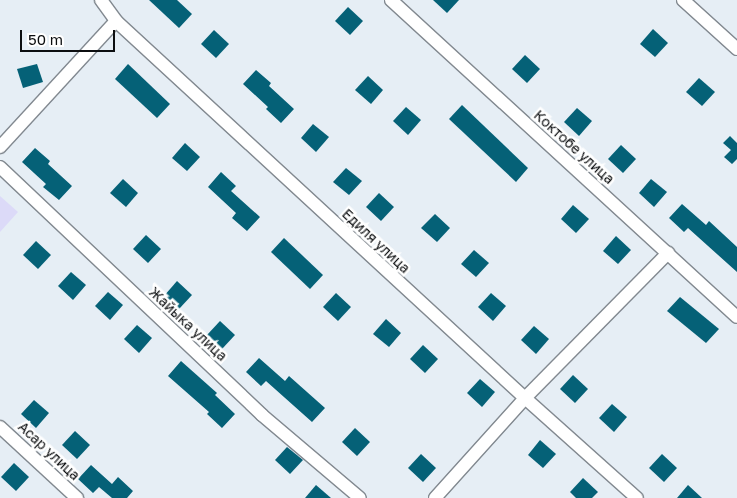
<!DOCTYPE html>
<html>
<head>
<meta charset="utf-8">
<style>
  body { margin:0 }
  #map { position:relative; width:737px; height:498px; overflow:hidden; background:#e6eef5; font-family:"Golos Text",sans-serif }
  div>[style] { position:absolute }
  .green>* { inset:0; background:#dcdaf8 }
  .building>* { inset:0; background:#056177 }
  .roads { filter:drop-shadow(1px 0 #828990) drop-shadow(-1px 0 #828990) drop-shadow(0 1px #828990) drop-shadow(0 -1px #828990) }
  .minor>* { height:12px; margin:-6px; padding:0 6px; transform-origin:6px; border-radius:6px; background:#fff }
  span { translate:-50% -50%; white-space:nowrap; text-align:center; line-height:1.15; -webkit-text-stroke:5px #fff; paint-order:stroke }
  .street-label { font-size:14px; color:#0c0e10 }
  .scale { position:absolute; left:20px; top:30px; width:95px; height:22px; box-sizing:border-box; border:2px solid #0c0e10; border-top:0; padding-left:6px; font-size:15px; line-height:18px; white-space:nowrap; color:#0c0e10; -webkit-text-stroke:4px #fff; paint-order:stroke }
</style>
</head>
<body>
<div id="map">
  <div class="green">
    <div style="clip-path:polygon(0 196px,18px 212px,0 232px)"></div>
  </div>
  <div class="building">
    <div style="clip-path:polygon(149px 0,177px 0,192px 14px,179px 28px)"></div>
    <div style="clip-path:polygon(433px 0,459px 0,447px 13px)"></div>
    <div style="clip-path:polygon(348px 7px,363px 21px,350px 35px,335px 21px)"></div>
    <div style="clip-path:polygon(653px 29px,668px 43px,655px 57px,640px 44px)"></div>
    <div style="clip-path:polygon(214px 30px,229px 44px,216px 58px,201px 44px)"></div>
    <div style="clip-path:polygon(525px 55px,540px 69px,527px 83px,512px 69px)"></div>
    <div style="clip-path:polygon(37px 64px,43px 82px,23px 88px,17px 69px)"></div>
    <div style="clip-path:polygon(128px 64px,170px 104px,157px 118px,115px 79px)"></div>
    <div style="clip-path:polygon(256px 70px,271px 83px,269px 86px,294px 109px,281px 123px,266px 109px,268px 107px,243px 84px)"></div>
    <div style="clip-path:polygon(368px 76px,383px 90px,371px 104px,355px 90px)"></div>
    <div style="clip-path:polygon(699px 78px,715px 92px,702px 106px,686px 92px)"></div>
    <div style="clip-path:polygon(462px 105px,528px 168px,516px 182px,449px 119px)"></div>
    <div style="clip-path:polygon(406px 107px,421px 120px,408px 135px,393px 121px)"></div>
    <div style="clip-path:polygon(577px 108px,592px 121px,579px 136px,564px 122px)"></div>
    <div style="clip-path:polygon(313px 124px,329px 137px,316px 152px,301px 138px)"></div>
    <div style="clip-path:polygon(730px 136px,737px 143px,737px 159px,732px 164px,724px 157px,731px 150px,723px 143px)"></div>
    <div style="clip-path:polygon(185px 143px,200px 157px,187px 171px,172px 158px)"></div>
    <div style="clip-path:polygon(621px 145px,636px 159px,623px 173px,608px 159px)"></div>
    <div style="clip-path:polygon(35px 148px,50px 161px,48px 164px,72px 186px,59px 200px,43px 187px,46px 184px,22px 162px)"></div>
    <div style="clip-path:polygon(346px 168px,362px 181px,349px 195px,333px 182px)"></div>
    <div style="clip-path:polygon(221px 172px,236px 186px,231px 191px,260px 217px,247px 231px,232px 218px,236px 213px,208px 187px)"></div>
    <div style="clip-path:polygon(123px 179px,138px 193px,126px 207px,110px 193px)"></div>
    <div style="clip-path:polygon(651px 179px,667px 192px,654px 207px,639px 193px)"></div>
    <div style="clip-path:polygon(379px 193px,394px 207px,381px 221px,366px 207px)"></div>
    <div style="clip-path:polygon(682px 204px,706px 225px,709px 221px,737px 247px,737px 272px,688px 228px,684px 232px,669px 218px)"></div>
    <div style="clip-path:polygon(573px 205px,589px 219px,576px 233px,561px 219px)"></div>
    <div style="clip-path:polygon(435px 214px,450px 228px,437px 242px,421px 228px)"></div>
    <div style="clip-path:polygon(146px 235px,161px 249px,148px 263px,133px 249px)"></div>
    <div style="clip-path:polygon(616px 236px,631px 250px,618px 264px,603px 251px)"></div>
    <div style="clip-path:polygon(284px 238px,323px 275px,310px 289px,271px 252px)"></div>
    <div style="clip-path:polygon(36px 241px,51px 255px,38px 269px,23px 255px)"></div>
    <div style="clip-path:polygon(474px 250px,489px 263px,476px 277px,461px 264px)"></div>
    <div style="clip-path:polygon(71px 272px,86px 285px,73px 300px,58px 286px)"></div>
    <div style="clip-path:polygon(177px 281px,192px 295px,179px 309px,164px 296px)"></div>
    <div style="clip-path:polygon(108px 292px,123px 305px,110px 320px,95px 306px)"></div>
    <div style="clip-path:polygon(336px 293px,351px 307px,338px 321px,323px 307px)"></div>
    <div style="clip-path:polygon(491px 293px,506px 306px,493px 321px,478px 307px)"></div>
    <div style="clip-path:polygon(680px 297px,719px 329px,706px 343px,667px 311px)"></div>
    <div style="clip-path:polygon(386px 319px,401px 333px,389px 347px,373px 334px)"></div>
    <div style="clip-path:polygon(220px 321px,235px 335px,222px 349px,207px 335px)"></div>
    <div style="clip-path:polygon(137px 325px,152px 338px,139px 353px,124px 339px)"></div>
    <div style="clip-path:polygon(534px 326px,549px 339px,536px 354px,521px 340px)"></div>
    <div style="clip-path:polygon(423px 345px,438px 359px,425px 373px,410px 359px)"></div>
    <div style="clip-path:polygon(259px 358px,285px 381px,289px 376px,325px 408px,312px 422px,266px 381px,261px 386px,246px 372px)"></div>
    <div style="clip-path:polygon(181px 361px,217px 393px,215px 395px,235px 414px,222px 428px,207px 414px,209px 412px,168px 376px)"></div>
    <div style="clip-path:polygon(573px 375px,588px 389px,575px 403px,560px 389px)"></div>
    <div style="clip-path:polygon(480px 379px,495px 392px,482px 407px,467px 393px)"></div>
    <div style="clip-path:polygon(34px 400px,49px 413px,36px 428px,21px 414px)"></div>
    <div style="clip-path:polygon(612px 404px,627px 417px,614px 432px,599px 418px)"></div>
    <div style="clip-path:polygon(355px 428px,370px 442px,357px 456px,342px 442px)"></div>
    <div style="clip-path:polygon(75px 431px,90px 445px,77px 459px,62px 445px)"></div>
    <div style="clip-path:polygon(540px 440px,556px 454px,543px 468px,528px 455px)"></div>
    <div style="clip-path:polygon(287px 447px,303px 460px,290px 474px,275px 460px)"></div>
    <div style="clip-path:polygon(421px 454px,436px 468px,423px 482px,408px 468px)"></div>
    <div style="clip-path:polygon(662px 454px,677px 468px,664px 482px,649px 468px)"></div>
    <div style="clip-path:polygon(14px 463px,29px 477px,16px 491px,1px 477px)"></div>
    <div style="clip-path:polygon(91px 465px,112px 484px,118px 477px,133px 491px,127px 498px,112px 498px,99px 487px,93px 493px,78px 479px)"></div>
    <div style="clip-path:polygon(583px 478px,598px 492px,592px 498px,576px 498px,570px 492px)"></div>
    <div style="clip-path:polygon(316px 485px,331px 498px,305px 498px)"></div>
    <div style="clip-path:polygon(688px 485px,702px 498px,677px 498px)"></div>
  </div>
  <div class="roads">
    <div class="minor">
      <div style="left:101px;top:0;width:26px;rotate:54deg"></div>
      <div style="left:116px;top:21px;width:556px;rotate:42.67deg"></div>
      <div style="left:525px;top:398px;width:150px;rotate:41.8deg"></div>
      <div style="left:391px;top:0;width:469px;rotate:42.5deg"></div>
      <div style="left:683px;top:0;width:73px;rotate:42.2deg"></div>
      <div style="left:0;top:147px;width:171px;rotate:-47.4deg"></div>
      <div style="left:0;top:167px;width:361px;rotate:43.4deg"></div>
      <div style="left:262px;top:415px;width:128px;rotate:40.3deg"></div>
      <div style="left:0;top:427px;width:105px;rotate:42.7deg"></div>
      <div style="left:435px;top:498px;width:135px;rotate:-48deg"></div>
      <div style="left:525px;top:398px;width:204px;rotate:-45.4deg"></div>
    </div>
  </div>
  <div class="street-label">
    <span style="left:574px;top:147px;rotate:42deg">Коктобе улица</span>
    <span style="left:376px;top:241px;rotate:43deg">Едиля улица</span>
    <span style="left:188px;top:324px;rotate:43deg">Жайыка улица</span>
    <span style="left:49px;top:451px;rotate:43deg">Асар улица</span>
  </div>
  <div class="scale">50 m</div>
</div>
</body>
</html>
